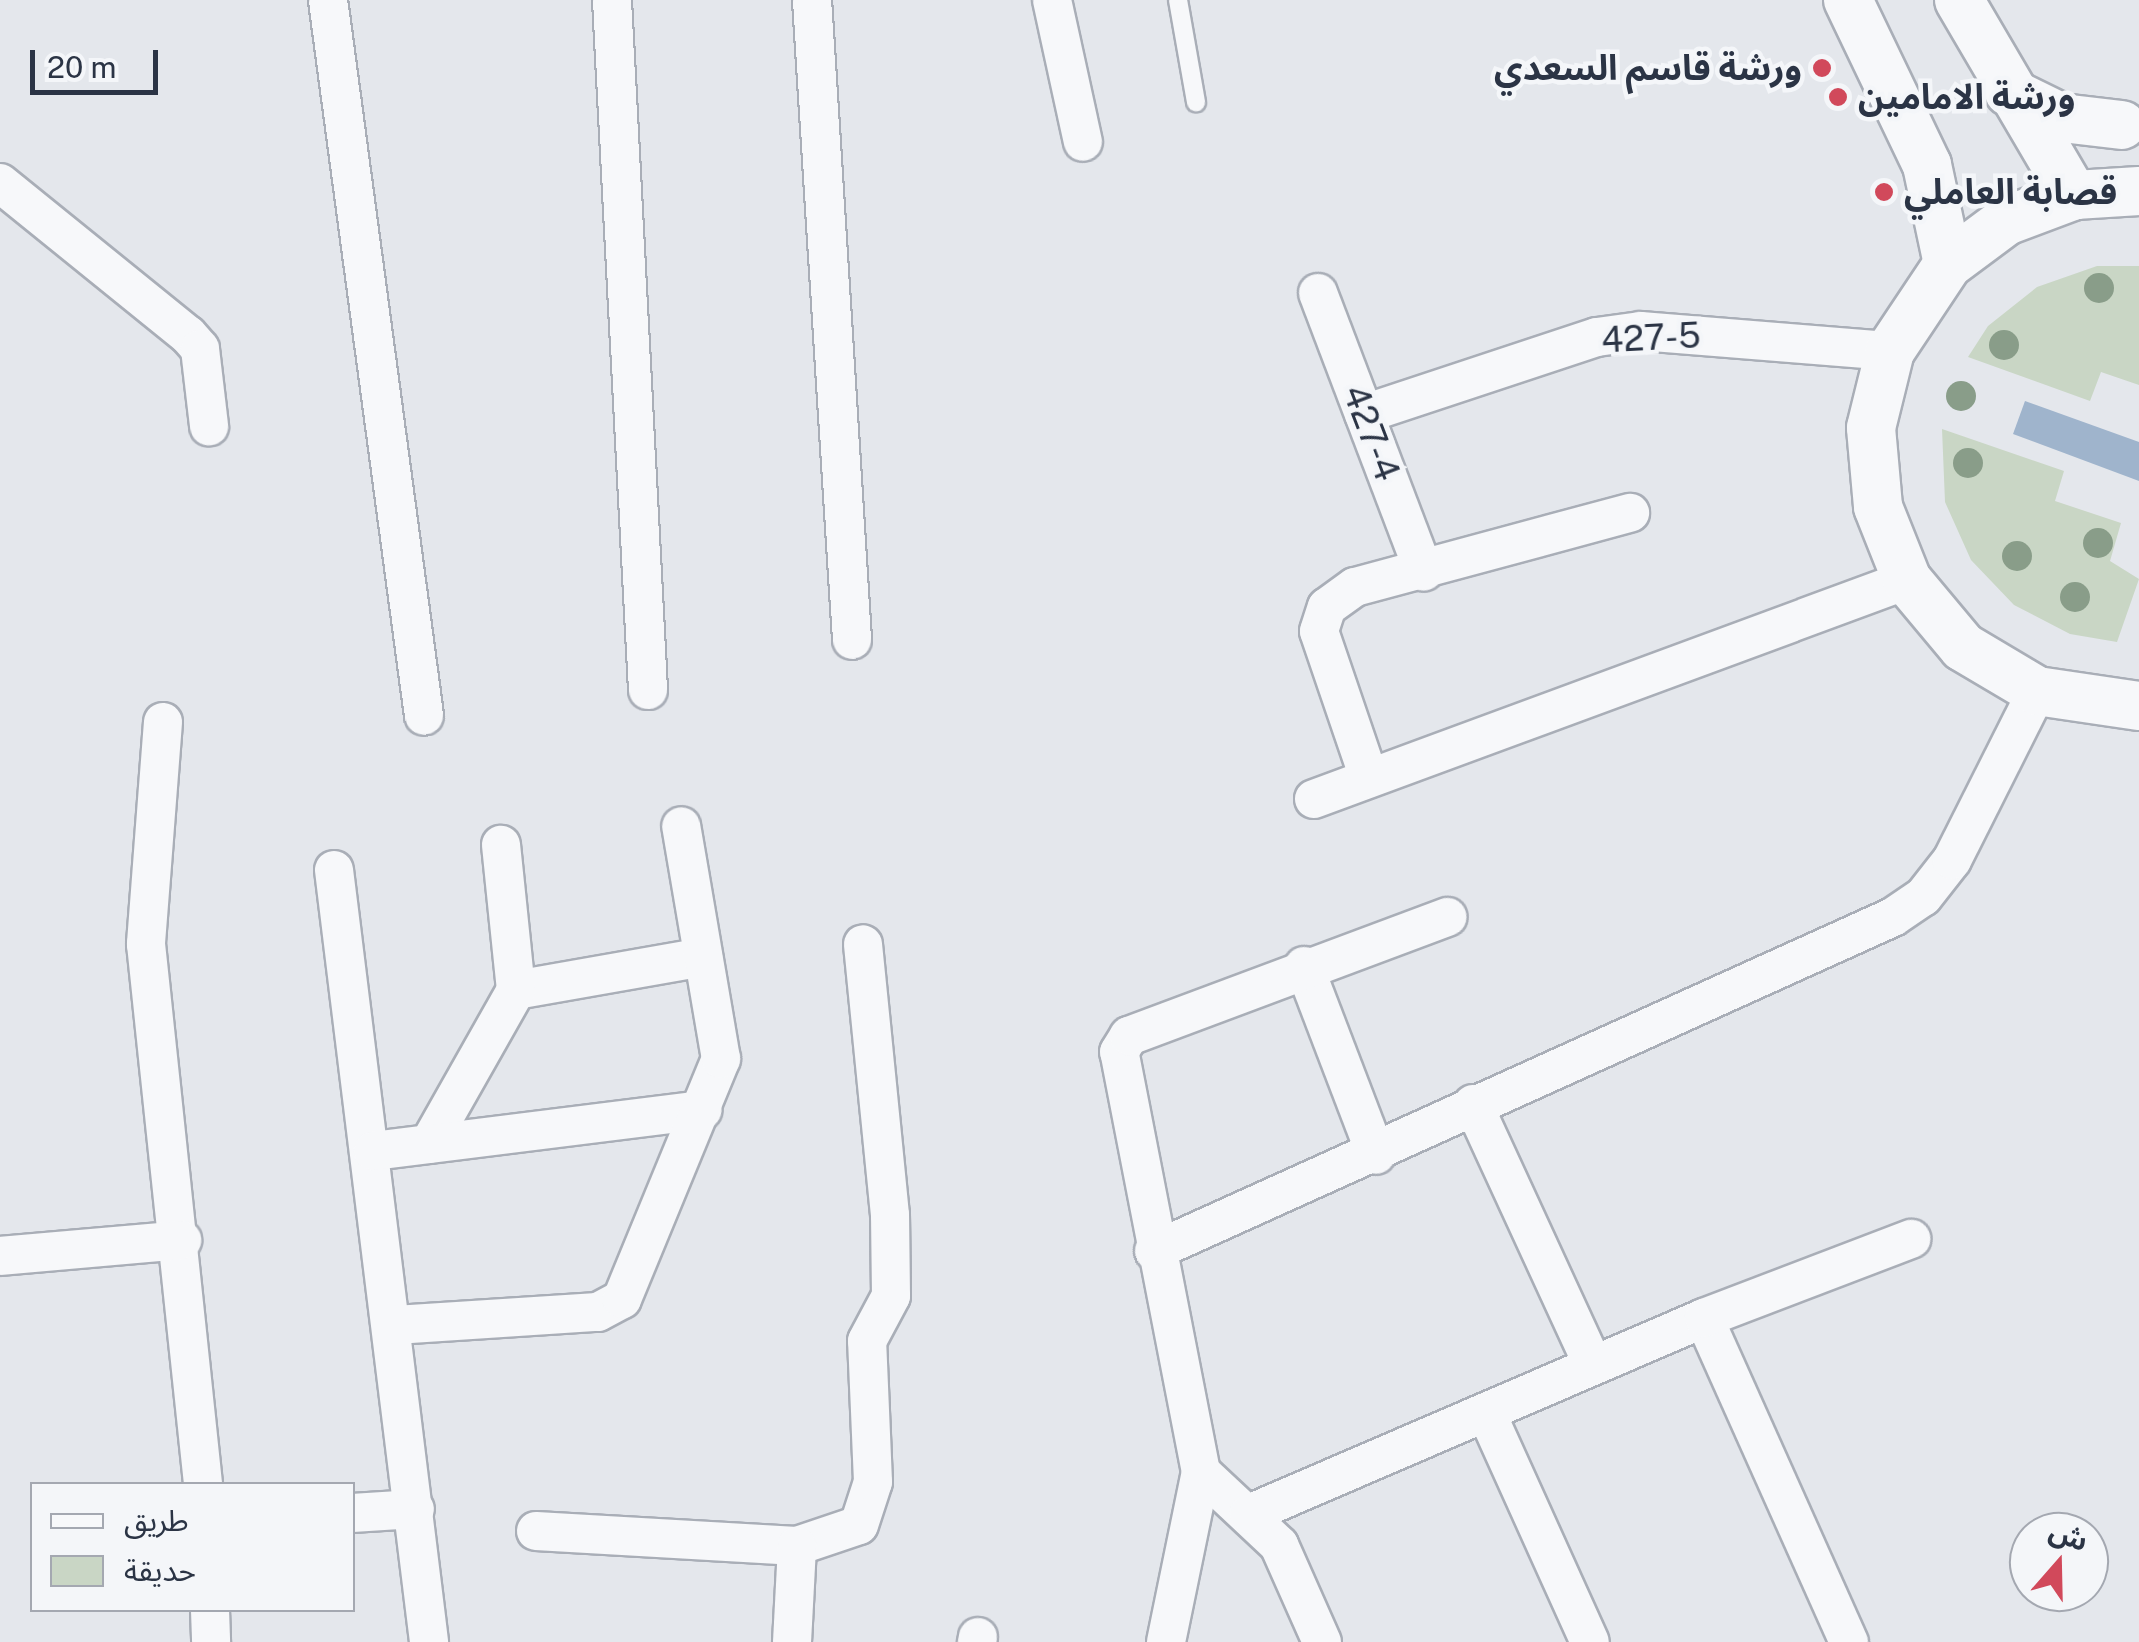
<!DOCTYPE html>
<html>
<head>
<meta charset="utf-8">
<style>
  body { margin:0 }
  #map { position:relative; width:2139px; height:1642px; overflow:hidden; background:#e4e7ec; font-family:"Public Sans","Noto Sans Arabic",sans-serif }
  div>[style] { position:absolute }
  .green>* { inset:0; background:#c9d6c5 }
  .water>* { inset:0; background:#9fb4cc }
  .roads { filter:drop-shadow(2px 0 #a9aeb7) drop-shadow(-2px 0 #a9aeb7) drop-shadow(0 2px #a9aeb7) drop-shadow(0 -2px #a9aeb7) }
  .service>* { height:18px; margin:-9px; padding:0 9px; transform-origin:9px; border-radius:9px; background:#f7f8fa }
  .minor>* { height:38px; margin:-19px; padding:0 19px; transform-origin:19px; border-radius:19px; background:#f7f8fa }
  .tertiary>* { height:48px; margin:-24px; padding:0 24px; transform-origin:24px; border-radius:24px; background:#f7f8fa }
  .trees>* { width:30px; height:30px; margin:-15px; border-radius:50%; background:#899d89 }
  .dots>* { width:28px; height:28px; translate:-50% -50%; box-sizing:border-box; border:5px solid #f4f6f9; border-radius:50% }
  span { translate:-50% -50%; white-space:nowrap; text-align:center; line-height:1.15; -webkit-text-stroke:9px #f4f6f9; paint-order:stroke }
  .poi-label { font-size:35px; color:#2b3445; font-weight:700 }
  .right { translate:-100% -50%; text-align:right }
  .left { translate:0 -50%; text-align:left }
  .street-label { font-size:35px; color:#2b3445 }
  .legend { position:absolute; left:30px; top:1482px; width:325px; height:130px; box-sizing:border-box; background:#f4f6f9; border:2px solid #a4a8b1; margin:0; padding:12px 18px; list-style:none; font-size:30px; color:#2b3445 }
  .legend li { display:flex; align-items:center; gap:20px; height:50px }
  .legend b { width:50px; border:2px solid #a4a8b1 }
  .north { position:absolute; left:2009px; top:1512px; width:100px; height:100px; box-sizing:border-box; background:#f4f6f9; border:2px solid #a4a8b1; border-radius:50%; rotate:20deg; font-size:28px; font-weight:700; line-height:40px; text-align:center; color:#2b3445 }
  .north::after { content:''; display:block; margin:auto; width:35px; height:45px; background:#d1495b; clip-path:polygon(50% 0,100% 100%,50% 72%,0 100%) }
  .scale { position:absolute; left:30px; top:50px; width:128px; height:45px; box-sizing:border-box; border:5px solid #2b3445; border-top:0; padding-left:12px; font-size:30px; line-height:35px; white-space:nowrap; color:#2b3445; -webkit-text-stroke:8px #f4f6f9; paint-order:stroke }
</style>
</head>
<body>
<div id="map">
  <div class="green">
    <div style="clip-path:polygon(2097px 266px,2139px 266px,2139px 385px,2101px 372px,2090px 401px,1968px 357px,1988px 326px,2037px 287px)"></div>
    <div style="clip-path:polygon(1942px 429px,2064px 471px,2055px 501px,2121px 523px,2110px 561px,2139px 579px,2117px 642px,2070px 634px,2014px 605px,1971px 560px,1945px 502px)"></div>
  </div>
  <div class="water">
    <div style="clip-path:polygon(2025px 401px,2139px 442px,2139px 481px,2013px 434px)"></div>
  </div>
  <div class="roads">
    <div class="service">
      <div style="left:1178px;top:0;width:104px;rotate:80deg"></div>
    </div>
    <div class="minor">
      <div style="left:328px;top:0;width:722px;rotate:82.36deg"></div>
      <div style="left:612px;top:0;width:691px;rotate:87.01deg"></div>
      <div style="left:812px;top:0;width:641px;rotate:86.42deg"></div>
      <div style="left:1052px;top:0;width:145px;rotate:77.7deg"></div>
      <div style="left:0;top:183px;width:242px;rotate:39deg"></div>
      <div style="left:188px;top:335px;width:18px;rotate:49deg"></div>
      <div style="left:200px;top:349px;width:78px;rotate:83.3deg"></div>
      <div style="left:1318px;top:293px;width:298px;rotate:69.2deg"></div>
      <div style="left:1364px;top:414px;width:245px;rotate:-18.3deg"></div>
      <div style="left:1597px;top:337px;width:44px;rotate:-7.8deg"></div>
      <div style="left:1641px;top:331px;width:250px;rotate:4.6deg"></div>
      <div style="left:163px;top:722px;width:223px;rotate:94.4deg"></div>
      <div style="left:146px;top:944px;width:543px;rotate:83.97deg"></div>
      <div style="left:1369px;top:778px;width:155px;rotate:-108.8deg"></div>
      <div style="left:1319px;top:631px;width:25px;rotate:-72deg"></div>
      <div style="left:1327px;top:607px;width:34px;rotate:-36deg"></div>
      <div style="left:1355px;top:587px;width:285px;rotate:-15.1deg"></div>
      <div style="left:1314px;top:799px;width:632px;rotate:-20.27deg"></div>
      <div style="left:334px;top:870px;width:778px;rotate:82.98deg"></div>
      <div style="left:1304px;top:966px;width:202px;rotate:69.1deg"></div>
      <div style="left:516px;top:990px;width:190px;rotate:-10deg"></div>
      <div style="left:1473px;top:1104px;width:287px;rotate:65.3deg"></div>
      <div style="left:429px;top:1144px;width:177px;rotate:-60.5deg"></div>
      <div style="left:516px;top:990px;width:146px;rotate:-95.9deg"></div>
      <div style="left:373px;top:1151px;width:332px;rotate:-7.1deg"></div>
      <div style="left:1154px;top:1251px;width:811px;rotate:-24.32deg"></div>
      <div style="left:1893px;top:917px;width:36px;rotate:-34deg"></div>
      <div style="left:1923px;top:897px;width:47px;rotate:-51.9deg"></div>
      <div style="left:1952px;top:860px;width:189px;rotate:-63.3deg"></div>
      <div style="left:0;top:1256px;width:183px;rotate:-5deg"></div>
      <div style="left:1704px;top:1318px;width:355px;rotate:65.9deg"></div>
      <div style="left:395px;top:1325px;width:203px;rotate:-3.7deg"></div>
      <div style="left:598px;top:1312px;width:27px;rotate:-28deg"></div>
      <div style="left:622px;top:1299px;width:260px;rotate:-67.6deg"></div>
      <div style="left:721px;top:1059px;width:236px;rotate:-99.7deg"></div>
      <div style="left:1486px;top:1412px;width:252px;rotate:65.7deg"></div>
      <div style="left:1201px;top:1472px;width:107px;rotate:43.1deg"></div>
      <div style="left:1279px;top:1545px;width:106px;rotate:66.1deg"></div>
      <div style="left:352px;top:1513px;width:63px;rotate:-3.6deg"></div>
      <div style="left:1249px;top:1514px;width:495px;rotate:-23.3deg"></div>
      <div style="left:1704px;top:1318px;width:222px;rotate:-20.9deg"></div>
      <div style="left:536px;top:1531px;width:261px;rotate:3.3deg"></div>
      <div style="left:797px;top:1546px;width:65px;rotate:-18.7deg"></div>
      <div style="left:859px;top:1525px;width:45px;rotate:-72deg"></div>
      <div style="left:873px;top:1482px;width:141px;rotate:-92.4deg"></div>
      <div style="left:867px;top:1341px;width:51px;rotate:-61.9deg"></div>
      <div style="left:891px;top:1296px;width:81px;rotate:-90.7deg"></div>
      <div style="left:890px;top:1215px;width:272px;rotate:-95.7deg"></div>
      <div style="left:210px;top:1610px;width:32px;rotate:88deg"></div>
      <div style="left:792px;top:1642px;width:96px;rotate:-87deg"></div>
      <div style="left:977px;top:1642px;width:5px;rotate:-79deg"></div>
      <div style="left:1166px;top:1642px;width:174px;rotate:-78.4deg"></div>
      <div style="left:1201px;top:1472px;width:428px;rotate:-101deg"></div>
      <div style="left:1119px;top:1052px;width:19px;rotate:-58deg"></div>
      <div style="left:1129px;top:1036px;width:340px;rotate:-20.5deg"></div>
    </div>
    <div class="tertiary">
      <div style="left:1848px;top:0;width:183px;rotate:64.4deg"></div>
      <div style="left:1927px;top:165px;width:101px;rotate:78deg"></div>
      <div style="left:1959px;top:0;width:227px;rotate:59.6deg"></div>
      <div style="left:2009px;top:92px;width:59px;rotate:26.1deg"></div>
      <div style="left:2062px;top:118px;width:60px;rotate:6.7deg"></div>
      <div style="left:2139px;top:191px;width:64px;rotate:176.4deg"></div>
      <div style="left:2075px;top:195px;width:74px;rotate:159.4deg"></div>
      <div style="left:2006px;top:221px;width:72px;rotate:143.4deg"></div>
      <div style="left:1948px;top:264px;width:105px;rotate:123.7deg"></div>
      <div style="left:1890px;top:351px;width:79px;rotate:103.9deg"></div>
      <div style="left:1871px;top:428px;width:79px;rotate:84.9deg"></div>
      <div style="left:1878px;top:507px;width:79px;rotate:68.3deg"></div>
      <div style="left:1907px;top:580px;width:87px;rotate:50.1deg"></div>
      <div style="left:1963px;top:647px;width:86px;rotate:30.7deg"></div>
      <div style="left:2037px;top:691px;width:103px;rotate:8.4deg"></div>
    </div>
  </div>
  <div class="trees">
    <div style="left:2099px;top:288px"></div>
    <div style="left:2004px;top:345px"></div>
    <div style="left:1961px;top:396px"></div>
    <div style="left:1968px;top:463px"></div>
    <div style="left:2098px;top:543px"></div>
    <div style="left:2017px;top:556px"></div>
    <div style="left:2075px;top:597px"></div>
  </div>
  <div class="dots">
    <div style="left:1822px;top:68px;background:#d1495b"></div>
    <div style="left:1838px;top:97px;background:#d1495b"></div>
    <div style="left:1884px;top:192px;background:#d1495b"></div>
  </div>
  <div class="poi-label">
    <span class="right" style="left:1802px;top:68px">ورشة قاسم السعدي</span>
    <span class="left" style="left:1858px;top:97px">ورشة الامامين</span>
    <span class="left" style="left:1904px;top:192px">قصابة العاملي</span>
  </div>
  <div class="street-label">
    <span style="left:1651px;top:338px;rotate:-3deg">427-5</span>
    <span style="left:1371px;top:433px;rotate:69deg">427-4</span>
  </div>
  <ul class="legend">
  <li><b style="height:12px;background:#f7f8fa"></b>طريق</li>
  <li><b style="height:28px;background:#c9d6c5"></b>حديقة</li>
  </ul>
  <div class="north">ش</div>
  <div class="scale">20 m</div>
</div>
</body>
</html>
